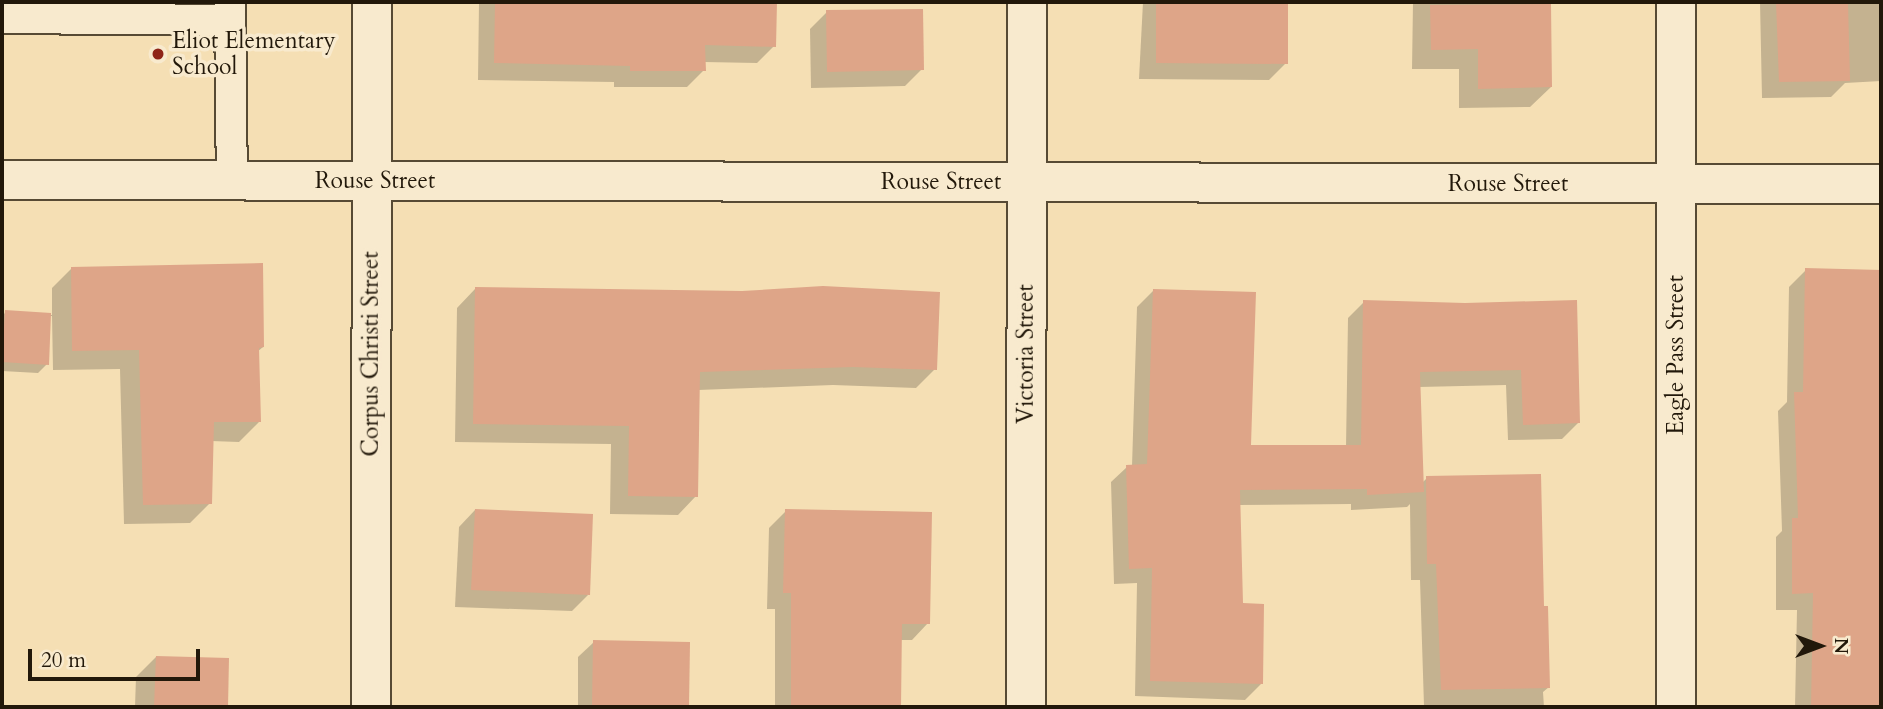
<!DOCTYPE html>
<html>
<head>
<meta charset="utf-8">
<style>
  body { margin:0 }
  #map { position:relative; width:1883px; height:709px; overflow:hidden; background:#f5dfb4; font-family:Cardo,serif }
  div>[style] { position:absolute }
  .shadow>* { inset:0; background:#0003 }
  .building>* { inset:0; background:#dea588 }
  .roads { filter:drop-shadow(2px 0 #574a34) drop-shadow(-2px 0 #574a34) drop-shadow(0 2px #574a34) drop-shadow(0 -2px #574a34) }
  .service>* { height:30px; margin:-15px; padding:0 15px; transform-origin:15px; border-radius:15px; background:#f8eace }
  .minor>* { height:38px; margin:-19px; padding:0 19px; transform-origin:19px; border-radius:19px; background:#f8eace }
  .dots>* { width:19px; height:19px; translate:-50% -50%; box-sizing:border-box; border:4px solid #f8eace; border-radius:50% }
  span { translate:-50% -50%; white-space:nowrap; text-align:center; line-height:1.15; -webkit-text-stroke:7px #f8eace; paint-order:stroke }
  .poi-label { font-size:23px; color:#22180a }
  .left { translate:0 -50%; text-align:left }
  .street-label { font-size:23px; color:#22180a }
  .frame { position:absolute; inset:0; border:4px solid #22180a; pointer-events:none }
  .north { position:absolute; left:1785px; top:611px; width:70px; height:70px; -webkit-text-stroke:5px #f8eace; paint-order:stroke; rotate:90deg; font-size:19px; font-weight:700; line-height:28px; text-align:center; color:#22180a }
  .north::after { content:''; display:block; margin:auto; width:24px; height:32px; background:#22180a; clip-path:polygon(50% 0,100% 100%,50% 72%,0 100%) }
  .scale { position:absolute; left:28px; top:649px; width:172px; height:32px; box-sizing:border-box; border:4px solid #22180a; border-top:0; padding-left:9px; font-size:21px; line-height:24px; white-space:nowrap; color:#22180a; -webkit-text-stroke:5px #f8eace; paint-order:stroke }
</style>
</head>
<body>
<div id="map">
  <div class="shadow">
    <div style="clip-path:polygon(479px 2px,775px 2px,774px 46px,757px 63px,704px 62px,704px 70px,687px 87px,614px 87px,614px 82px,478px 80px)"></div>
    <div style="clip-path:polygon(1143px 2px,1286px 2px,1286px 63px,1269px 80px,1139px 79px)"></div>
    <div style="clip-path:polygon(1413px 2px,1550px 2px,1551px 87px,1530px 107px,1459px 108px,1459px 69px,1412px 69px)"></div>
    <div style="clip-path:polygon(1760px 2px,1881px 2px,1881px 81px,1845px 83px,1831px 97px,1762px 98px)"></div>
    <div style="clip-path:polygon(827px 12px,922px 69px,905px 86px,811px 88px,810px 29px)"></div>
    <div style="clip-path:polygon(72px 268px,263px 347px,257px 352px,259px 422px,239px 442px,211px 441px,210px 503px,190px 523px,124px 524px,120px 369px,53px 370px,52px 316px,50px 316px,47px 364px,38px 373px,2px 371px,2px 316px,6px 312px,52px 315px,52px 288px)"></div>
    <div style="clip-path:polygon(1806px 270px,1881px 271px,1881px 707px,1795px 707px,1797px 610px,1776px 610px,1776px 537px,1782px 531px,1778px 411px,1787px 402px,1789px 287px)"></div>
    <div style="clip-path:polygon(475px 289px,742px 293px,935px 369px,916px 388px,833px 385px,698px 390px,696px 496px,678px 515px,610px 514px,611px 444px,455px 442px,457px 308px)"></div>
    <div style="clip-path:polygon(1153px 291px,1249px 447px,1346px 447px,1348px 318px,1364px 302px,1465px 304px,1578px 423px,1562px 439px,1508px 440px,1506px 385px,1419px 387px,1422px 483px,1427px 478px,1542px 608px,1549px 687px,1543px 692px,1544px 707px,1424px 706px,1420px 580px,1411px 580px,1410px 504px,1407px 507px,1351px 510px,1351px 504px,1238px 505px,1241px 605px,1261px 684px,1245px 700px,1135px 696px,1137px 583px,1114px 584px,1111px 482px,1127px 467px,1132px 466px,1137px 307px)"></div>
    <div style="clip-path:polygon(475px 510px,588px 595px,572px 611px,455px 607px,459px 527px)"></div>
    <div style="clip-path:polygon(786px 511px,928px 623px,912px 640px,900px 640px,899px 707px,775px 707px,775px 609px,767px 609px,769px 528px)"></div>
    <div style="clip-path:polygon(594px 642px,688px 643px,687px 707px,578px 707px,578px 657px)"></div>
    <div style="clip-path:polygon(156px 657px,228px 660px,226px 707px,135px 707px,136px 677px)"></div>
  </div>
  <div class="building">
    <div style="clip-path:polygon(495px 2px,777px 2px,776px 47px,705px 45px,706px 71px,630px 71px,630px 66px,494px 63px)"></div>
    <div style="clip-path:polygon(1156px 2px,1288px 2px,1288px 64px,1156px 63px)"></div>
    <div style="clip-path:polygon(1776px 2px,1848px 2px,1850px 81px,1779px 82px)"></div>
    <div style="clip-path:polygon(1551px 4px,1552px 87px,1478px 89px,1478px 49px,1431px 50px,1430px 5px)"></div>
    <div style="clip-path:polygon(923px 9px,924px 70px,827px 72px,826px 10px)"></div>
    <div style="clip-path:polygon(263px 263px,264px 347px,259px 348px,261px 422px,214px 422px,212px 504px,143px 505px,139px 350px,72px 351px,71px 267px)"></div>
    <div style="clip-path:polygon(1805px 268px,1881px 270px,1881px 707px,1811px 707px,1813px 593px,1792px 594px,1792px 518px,1798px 518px,1794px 392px,1803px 392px)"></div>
    <div style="clip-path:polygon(823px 286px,940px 292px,937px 370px,853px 367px,700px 372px,698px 497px,628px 496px,629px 426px,473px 424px,475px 287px,742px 291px)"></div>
    <div style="clip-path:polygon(1153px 289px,1256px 292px,1251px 445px,1361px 445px,1363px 300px,1465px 303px,1577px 300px,1580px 423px,1523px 425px,1521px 370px,1420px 372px,1424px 492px,1367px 495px,1367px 489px,1240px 490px,1243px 603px,1264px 604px,1263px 684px,1150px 681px,1152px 568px,1129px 569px,1126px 465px,1147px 464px)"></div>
    <div style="clip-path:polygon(5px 310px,51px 313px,49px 365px,2px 362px)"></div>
    <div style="clip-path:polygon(1541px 474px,1544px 606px,1548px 606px,1550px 688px,1441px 690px,1436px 564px,1427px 564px,1426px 476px)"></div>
    <div style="clip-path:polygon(475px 509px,593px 514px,590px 595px,471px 590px)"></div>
    <div style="clip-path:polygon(785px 509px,932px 512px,930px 624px,902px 624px,901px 707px,791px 707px,791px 593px,783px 593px)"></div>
    <div style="clip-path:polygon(593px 640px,690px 642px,689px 707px,592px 707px)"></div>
    <div style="clip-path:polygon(156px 656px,229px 658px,228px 707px,154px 707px)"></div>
  </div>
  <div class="roads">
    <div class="service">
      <div style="left:230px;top:2px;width:179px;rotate:89.4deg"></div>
      <div style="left:2px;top:18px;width:228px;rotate:0.5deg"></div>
    </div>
    <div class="minor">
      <div style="left:2px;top:180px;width:1879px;rotate:0.12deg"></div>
      <div style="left:371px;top:707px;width:705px;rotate:-89.92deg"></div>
      <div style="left:1026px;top:707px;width:705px;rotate:-89.92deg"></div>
      <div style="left:1676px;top:707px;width:705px;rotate:-90deg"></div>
    </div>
  </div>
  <div class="dots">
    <div style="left:158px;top:54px;background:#8f2418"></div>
  </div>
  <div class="poi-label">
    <span class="left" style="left:172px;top:54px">Eliot Elementary<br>School</span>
  </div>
  <div class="street-label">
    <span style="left:375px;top:181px">Rouse Street</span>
    <span style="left:941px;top:182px">Rouse Street</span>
    <span style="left:1508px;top:184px">Rouse Street</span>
    <span style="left:371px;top:354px;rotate:-90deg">Corpus Christi Street</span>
    <span style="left:1026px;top:354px;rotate:-90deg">Victoria Street</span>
    <span style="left:1676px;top:355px;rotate:-90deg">Eagle Pass Street</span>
  </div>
  <div class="frame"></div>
  <div class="north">N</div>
  <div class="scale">20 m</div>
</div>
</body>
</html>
